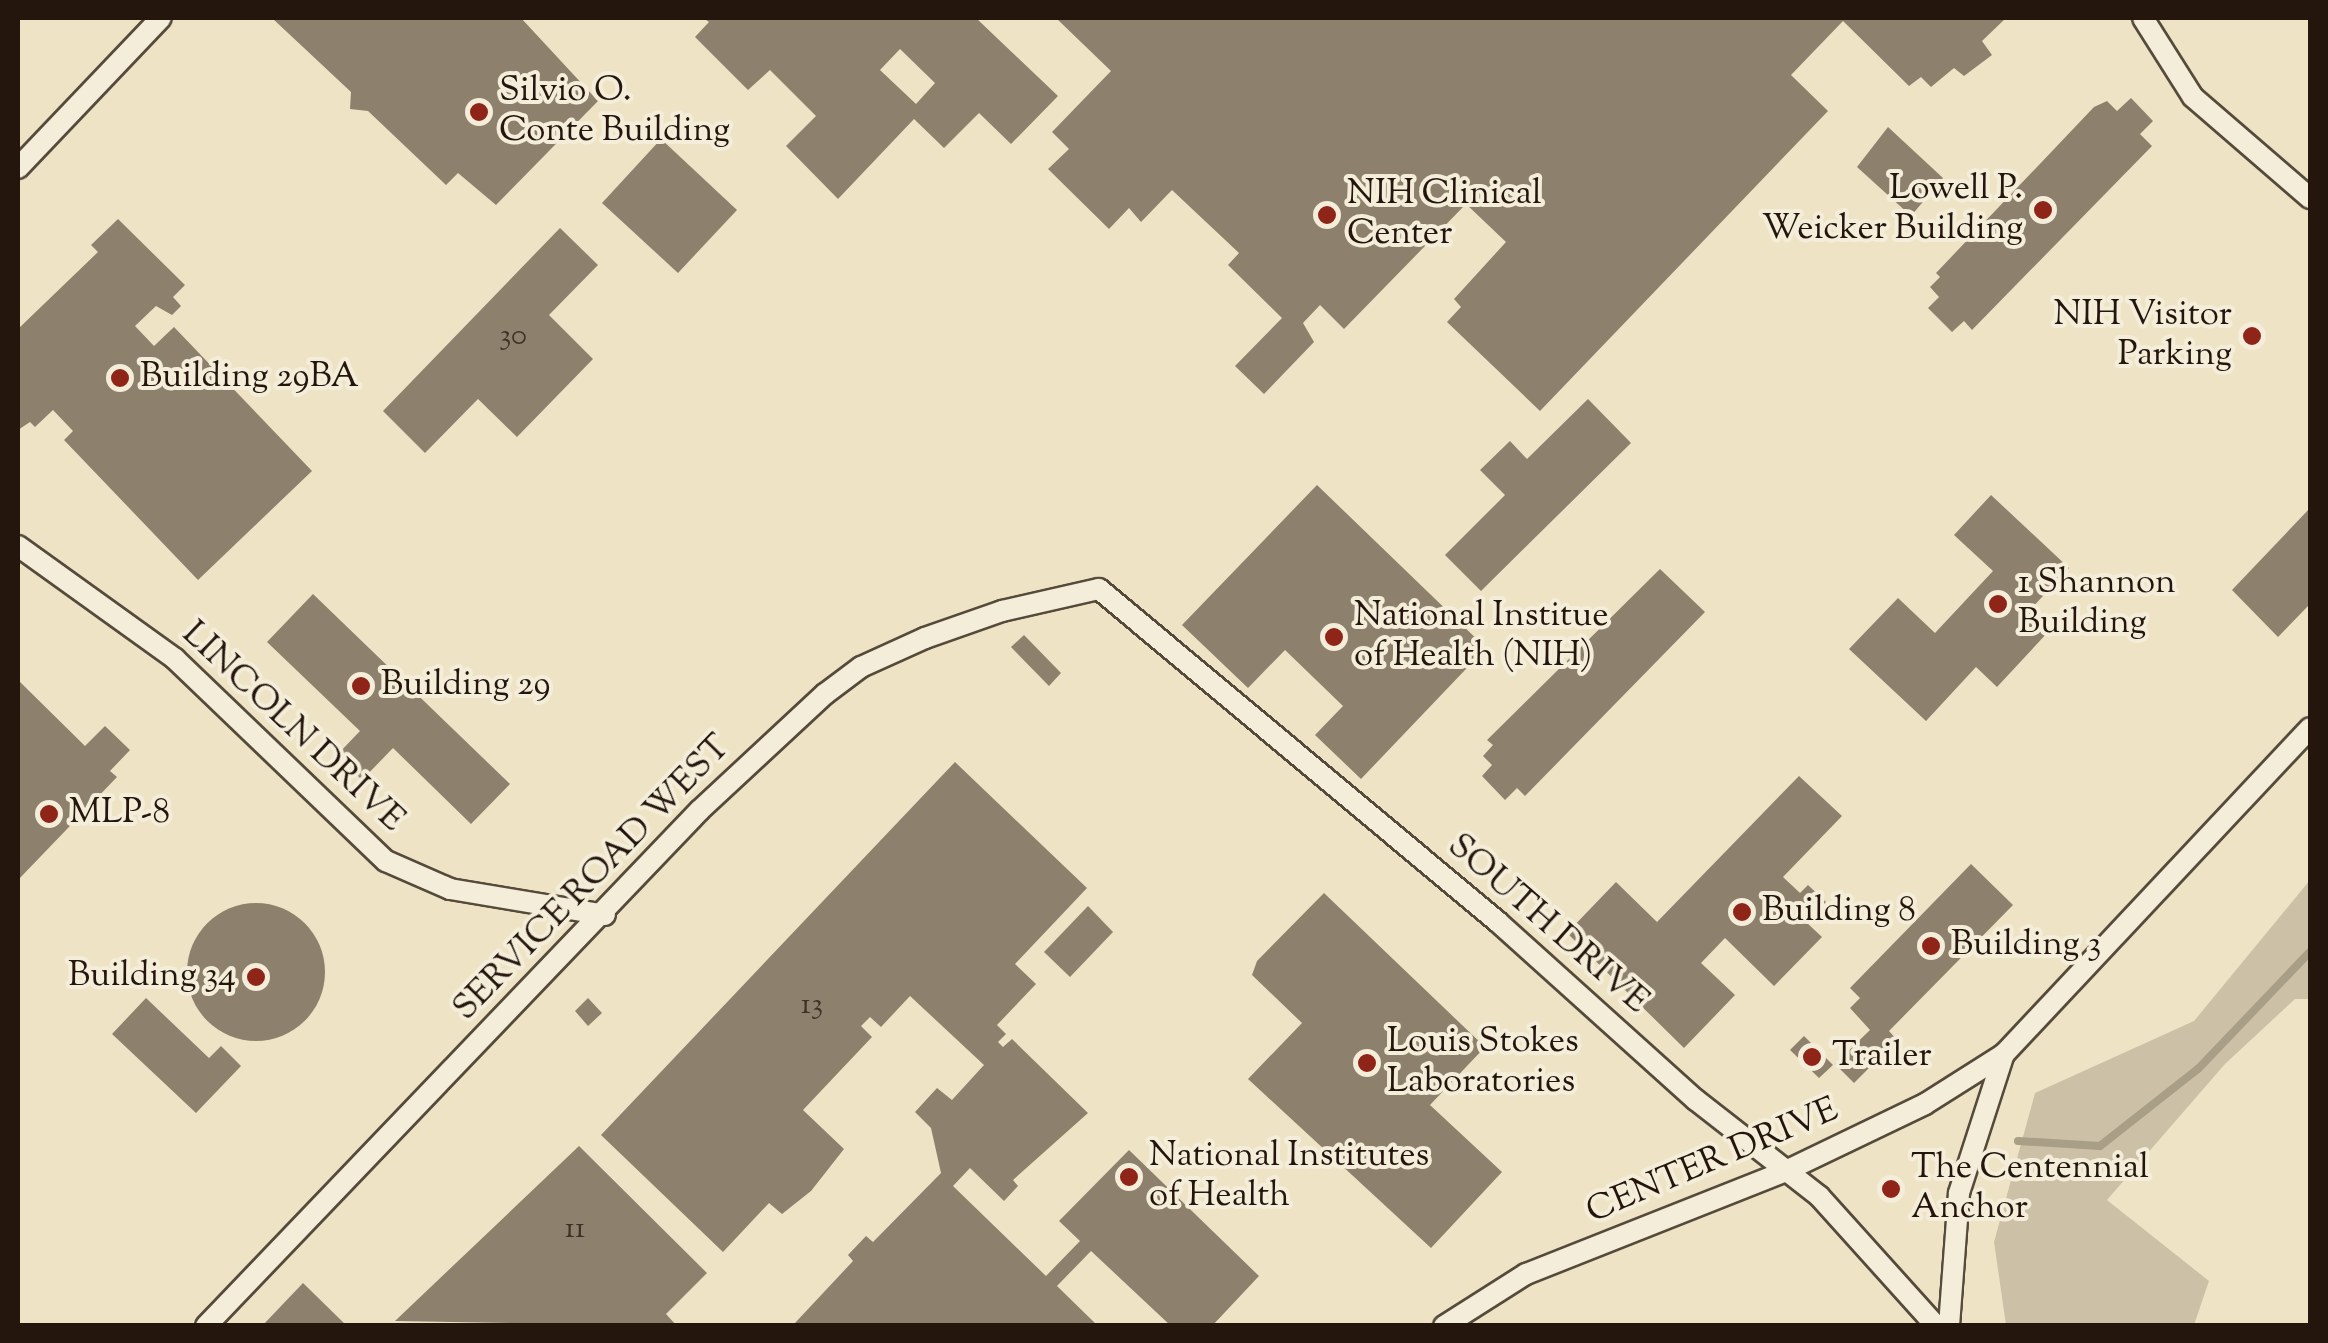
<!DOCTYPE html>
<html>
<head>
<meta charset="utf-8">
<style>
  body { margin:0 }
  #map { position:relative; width:2328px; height:1343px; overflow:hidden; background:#eee4c5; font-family:"Sorts Mill Goudy",serif }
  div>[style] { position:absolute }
  .green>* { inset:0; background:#ccc1a6 }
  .stream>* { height:8px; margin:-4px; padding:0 4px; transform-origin:4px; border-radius:4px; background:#a99e86 }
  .building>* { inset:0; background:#8d816d }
  .round { border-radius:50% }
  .roads { filter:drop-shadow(2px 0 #564a3b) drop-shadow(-2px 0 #564a3b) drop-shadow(0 2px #564a3b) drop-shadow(0 -2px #564a3b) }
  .street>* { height:20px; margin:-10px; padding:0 10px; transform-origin:10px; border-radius:10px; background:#f4edd9 }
  .dots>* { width:28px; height:28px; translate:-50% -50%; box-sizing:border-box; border:5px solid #f4edd9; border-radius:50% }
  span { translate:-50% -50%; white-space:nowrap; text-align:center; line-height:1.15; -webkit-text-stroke:8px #f4edd9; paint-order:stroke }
  .number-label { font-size:30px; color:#3e3125 }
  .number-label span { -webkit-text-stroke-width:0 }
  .poi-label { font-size:35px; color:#24160d }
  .left { translate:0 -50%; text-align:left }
  .right { translate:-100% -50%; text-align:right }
  .street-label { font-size:35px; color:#24160d }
  .frame { position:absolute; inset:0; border:20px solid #24160d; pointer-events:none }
</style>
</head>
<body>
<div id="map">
  <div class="green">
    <div style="clip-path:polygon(2310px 880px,2310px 999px,2295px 999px,2225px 1064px,2107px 1200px,2209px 1281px,2194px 1325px,2006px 1325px,1994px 1242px,2035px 1093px,2194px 1021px)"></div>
  </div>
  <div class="stream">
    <div style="left:2018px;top:1141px;width:82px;rotate:3.5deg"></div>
    <div style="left:2100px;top:1146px;width:125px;rotate:-38.2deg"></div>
    <div style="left:2198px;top:1069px;width:162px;rotate:-46.3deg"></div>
  </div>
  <div class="building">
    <div style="clip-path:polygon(272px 18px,521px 18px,598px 101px,496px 205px,458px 173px,446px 185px,368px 111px,350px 109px,351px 92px)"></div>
    <div style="clip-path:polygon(evenodd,703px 18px,976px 18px,1058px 96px,1011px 144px,979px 113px,944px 148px,914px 119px,838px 199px,786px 146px,816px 116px,770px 70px,748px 90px,695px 37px,709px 22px,703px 18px,900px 49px,935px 83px,916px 104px,880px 70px,900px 49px)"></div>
    <div style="clip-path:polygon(1056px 18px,2006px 18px,1982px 41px,1992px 55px,1964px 76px,1954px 68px,1931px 87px,1921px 77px,1909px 86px,1843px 21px,1791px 75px,1828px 111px,1540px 411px,1447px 322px,1461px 307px,1454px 299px,1506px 242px,1466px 204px,1344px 329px,1320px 305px,1303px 323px,1314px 342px,1264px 394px,1235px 366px,1282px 318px,1228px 265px,1239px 253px,1172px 190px,1141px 222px,1129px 208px,1109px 229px,1048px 169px,1069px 149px,1052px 132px,1111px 71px)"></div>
    <div style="clip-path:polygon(2131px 98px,2153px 121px,2140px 134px,2152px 146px,1972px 330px,1964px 321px,1952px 332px,1928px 308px,1939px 297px,1930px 287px,1940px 277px,1936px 273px,2094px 107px,2107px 101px,2117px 111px)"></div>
    <div style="clip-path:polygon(1888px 127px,1943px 178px,1911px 216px,1857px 167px)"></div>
    <div style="clip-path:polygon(661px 139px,737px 210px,678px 273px,602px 203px)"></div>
    <div style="clip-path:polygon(118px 219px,185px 285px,173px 297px,181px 306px,172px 315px,156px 306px,135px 326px,154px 346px,174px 327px,312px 471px,198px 580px,64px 440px,73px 431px,53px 410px,35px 427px,30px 422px,18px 430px,18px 329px,98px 252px,91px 245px)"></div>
    <div style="clip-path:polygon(560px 228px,598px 265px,549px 315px,593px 359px,517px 437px,478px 399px,425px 453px,383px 411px)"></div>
    <div style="clip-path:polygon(1588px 399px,1631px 443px,1481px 591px,1445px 555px,1505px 495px,1480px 470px,1510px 441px,1527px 459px)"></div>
    <div style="clip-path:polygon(1317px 485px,1486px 648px,1361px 779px,1315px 735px,1343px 706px,1285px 650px,1248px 688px,1182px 625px)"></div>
    <div style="clip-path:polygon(1991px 495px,2069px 568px,2029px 611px,2049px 631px,1997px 687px,1976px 667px,1926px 721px,1849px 649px,1898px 598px,1935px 633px,1993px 571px,1954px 535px)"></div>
    <div style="clip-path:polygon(2310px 508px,2310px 604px,2278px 637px,2232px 590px)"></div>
    <div style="clip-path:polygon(1660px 569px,1705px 612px,1525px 796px,1517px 788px,1505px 800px,1482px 776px,1492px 765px,1483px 756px,1493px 745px,1487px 740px)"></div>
    <div style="clip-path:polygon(313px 594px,510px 784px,471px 824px,393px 748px,362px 780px,337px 755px,360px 731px,267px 642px)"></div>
    <div style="clip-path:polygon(1024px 635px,1061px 673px,1049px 686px,1011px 647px)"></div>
    <div style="clip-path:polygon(18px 680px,85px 746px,105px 726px,130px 750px,110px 771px,117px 777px,18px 880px)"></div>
    <div style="clip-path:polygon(955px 762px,1087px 888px,1015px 964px,1036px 984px,997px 1025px,1006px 1034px,998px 1042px,1003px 1047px,1012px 1039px,1088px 1113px,1013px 1180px,1018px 1186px,1004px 1201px,970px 1168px,953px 1186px,1046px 1276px,1080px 1241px,1059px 1221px,1129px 1150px,1259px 1276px,1212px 1326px,1171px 1326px,1091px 1251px,1057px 1286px,1098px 1326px,795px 1323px,853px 1261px,848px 1255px,866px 1236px,873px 1242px,941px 1173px,931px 1128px,915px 1112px,937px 1088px,952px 1100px,984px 1065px,910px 996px,881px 1027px,870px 1017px,861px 1026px,872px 1037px,803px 1110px,844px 1149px,811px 1191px,782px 1214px,769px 1203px,723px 1252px,601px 1135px)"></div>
    <div style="clip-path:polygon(1799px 776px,1842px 816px,1783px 877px,1800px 893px,1808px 885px,1826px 902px,1806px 922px,1822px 937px,1774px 986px,1725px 938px,1701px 963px,1735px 995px,1684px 1048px,1567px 933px,1616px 882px,1657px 922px)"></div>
    <div style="clip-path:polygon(1971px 864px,2013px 905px,1889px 1031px,1897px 1040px,1854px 1083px,1835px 1064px,1870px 1030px,1850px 1008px,1860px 998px,1850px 988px)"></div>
    <div style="clip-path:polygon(1324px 893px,1485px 1047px,1430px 1105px,1502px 1172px,1431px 1248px,1248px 1079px,1302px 1023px,1252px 975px,1257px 961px)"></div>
    <div class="round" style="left:187px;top:903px;width:138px;height:138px"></div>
    <div style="clip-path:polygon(1088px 906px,1113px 932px,1070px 977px,1044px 952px)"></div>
    <div style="clip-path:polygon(146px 998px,209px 1058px,221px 1046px,241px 1066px,196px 1113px,112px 1034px)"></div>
    <div style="clip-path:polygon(588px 998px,602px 1013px,588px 1026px,575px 1011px)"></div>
    <div style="clip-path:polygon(1804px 1036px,1833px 1065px,1819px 1078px,1790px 1050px)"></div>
    <div style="clip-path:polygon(579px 1146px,707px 1273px,666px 1314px,677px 1326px,395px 1321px)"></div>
    <div style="clip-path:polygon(303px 1283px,347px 1326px,262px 1326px)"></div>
  </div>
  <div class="roads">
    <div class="street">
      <div style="left:2143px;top:18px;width:93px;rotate:57.7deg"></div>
      <div style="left:2193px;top:97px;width:155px;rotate:40.8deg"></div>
      <div style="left:18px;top:168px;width:207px;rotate:-46.4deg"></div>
      <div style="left:18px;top:546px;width:193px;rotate:35.7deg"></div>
      <div style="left:175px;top:659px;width:292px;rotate:43.8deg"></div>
      <div style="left:386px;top:861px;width:70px;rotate:23.6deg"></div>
      <div style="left:450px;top:889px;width:157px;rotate:9.5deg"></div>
      <div style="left:206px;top:1326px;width:714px;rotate:-46.25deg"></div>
      <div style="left:700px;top:810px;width:171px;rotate:-42.9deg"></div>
      <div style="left:825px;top:694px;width:45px;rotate:-36.9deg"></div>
      <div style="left:861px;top:667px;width:70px;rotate:-24.4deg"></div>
      <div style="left:925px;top:638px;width:82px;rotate:-19.3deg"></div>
      <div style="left:1002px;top:611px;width:99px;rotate:-12.8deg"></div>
      <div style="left:1099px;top:589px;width:520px;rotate:39.85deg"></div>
      <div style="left:1498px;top:922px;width:266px;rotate:42deg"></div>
      <div style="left:1696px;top:1100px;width:156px;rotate:38deg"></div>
      <div style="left:1819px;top:1196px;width:175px;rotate:48deg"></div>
      <div style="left:1444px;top:1326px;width:97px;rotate:-32.4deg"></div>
      <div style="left:1526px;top:1274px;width:280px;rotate:-21.6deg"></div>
      <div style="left:1786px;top:1171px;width:154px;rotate:-25.7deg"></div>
      <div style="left:1925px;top:1104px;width:93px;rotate:-32.3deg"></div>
      <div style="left:2004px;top:1054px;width:447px;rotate:-46.8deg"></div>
      <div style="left:1949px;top:1326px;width:133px;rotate:-85.7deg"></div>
      <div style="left:1959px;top:1193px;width:146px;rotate:-72.1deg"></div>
    </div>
  </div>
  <div class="dots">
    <div style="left:479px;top:112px;background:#8f2418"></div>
    <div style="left:2043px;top:210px;background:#8f2418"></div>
    <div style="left:1327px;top:215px;background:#8f2418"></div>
    <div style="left:2252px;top:336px;background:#8f2418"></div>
    <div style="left:120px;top:378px;background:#8f2418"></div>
    <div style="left:1998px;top:604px;background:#8f2418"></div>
    <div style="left:1334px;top:637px;background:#8f2418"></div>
    <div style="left:361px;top:686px;background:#8f2418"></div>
    <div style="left:49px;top:814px;background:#8f2418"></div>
    <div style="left:1742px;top:912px;background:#8f2418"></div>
    <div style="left:1931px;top:946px;background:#8f2418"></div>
    <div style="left:256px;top:977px;background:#8f2418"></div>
    <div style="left:1812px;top:1057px;background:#8f2418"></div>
    <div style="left:1367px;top:1063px;background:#8f2418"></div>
    <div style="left:1129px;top:1177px;background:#8f2418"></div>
    <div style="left:1891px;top:1189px;background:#8f2418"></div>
  </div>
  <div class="number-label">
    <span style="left:513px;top:337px">30</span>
    <span style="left:812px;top:1006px">13</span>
    <span style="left:575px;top:1230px">11</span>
  </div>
  <div class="poi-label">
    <span class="left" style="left:499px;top:112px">Silvio O.<br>Conte Building</span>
    <span class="right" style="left:2023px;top:210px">Lowell P.<br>Weicker Building</span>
    <span class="left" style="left:1347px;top:215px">NIH Clinical<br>Center</span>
    <span class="right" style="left:2232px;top:336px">NIH Visitor<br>Parking</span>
    <span class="left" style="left:140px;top:378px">Building 29BA</span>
    <span class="left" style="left:2018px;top:604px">1 Shannon<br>Building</span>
    <span class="left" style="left:1354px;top:637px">National Institue<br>of Health (NIH)</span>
    <span class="left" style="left:381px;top:686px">Building 29</span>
    <span class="left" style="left:69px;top:814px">MLP-8</span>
    <span class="left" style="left:1762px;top:912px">Building 8</span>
    <span class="left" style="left:1951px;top:946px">Building 3</span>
    <span class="right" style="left:236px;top:977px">Building 34</span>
    <span class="left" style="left:1387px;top:1063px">Louis Stokes<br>Laboratories</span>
    <span class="left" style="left:1832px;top:1057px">Trailer</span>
    <span class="left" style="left:1149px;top:1177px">National Institutes<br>of Health</span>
    <span class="left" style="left:1911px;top:1189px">The Centennial<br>Anchor</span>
  </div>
  <div class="street-label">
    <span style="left:292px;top:728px;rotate:43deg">LINCOLN DRIVE</span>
    <span style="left:593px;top:879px;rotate:-46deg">SERVICE ROAD WEST</span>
    <span style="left:1547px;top:925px;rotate:41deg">SOUTH DRIVE</span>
    <span style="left:1713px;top:1162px;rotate:-23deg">CENTER DRIVE</span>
  </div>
  <div class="frame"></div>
</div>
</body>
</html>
